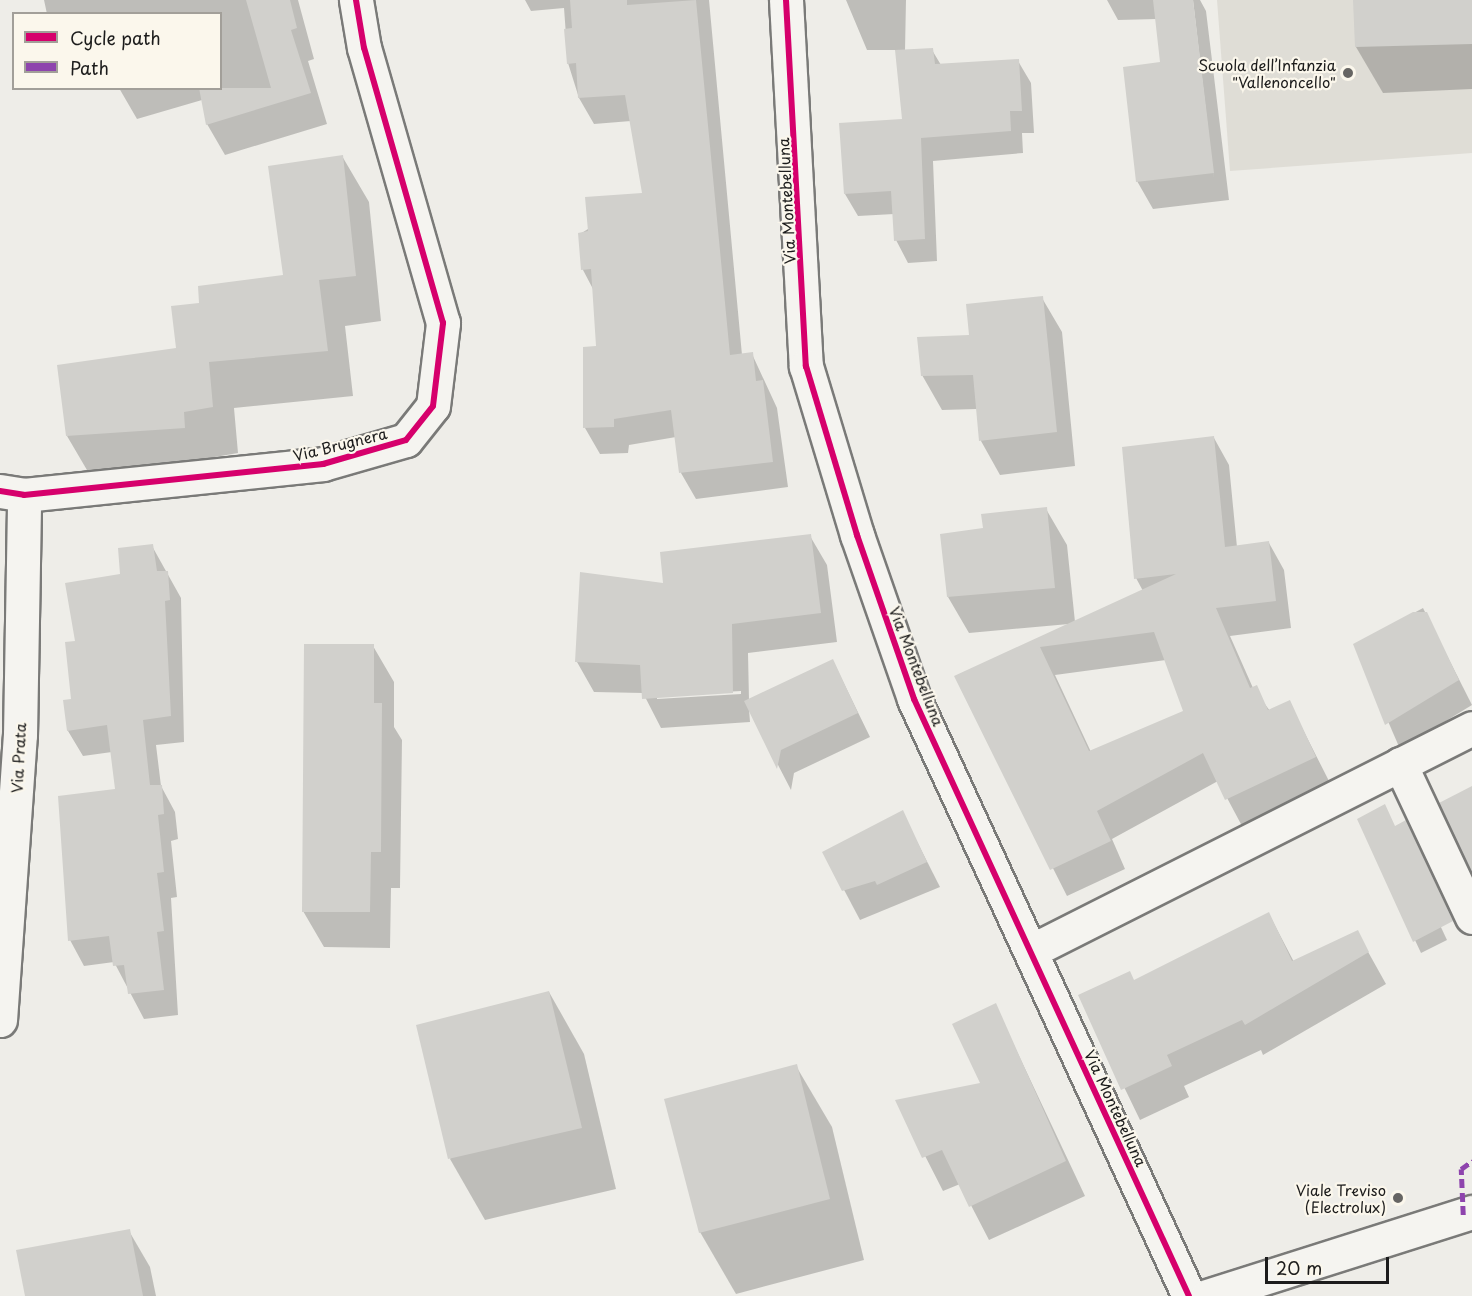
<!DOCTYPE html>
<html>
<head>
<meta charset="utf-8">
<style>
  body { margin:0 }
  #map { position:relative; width:1472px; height:1296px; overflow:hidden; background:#eeede8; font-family:"Playpen Sans",sans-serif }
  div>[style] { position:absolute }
  .built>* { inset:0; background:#dfddd6 }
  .shadow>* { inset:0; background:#0003 }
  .building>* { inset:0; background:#d1d0cc }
  .roads { filter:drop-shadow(2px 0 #7a7a78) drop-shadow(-2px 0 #7a7a78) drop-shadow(0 2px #7a7a78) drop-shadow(0 -2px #7a7a78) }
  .street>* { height:33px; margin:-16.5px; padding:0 16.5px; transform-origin:16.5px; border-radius:16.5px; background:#f5f4f0 }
  .primary>* { height:33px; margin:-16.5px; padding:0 16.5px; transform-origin:16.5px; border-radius:16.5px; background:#f5f4f0 }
  .quiet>* { height:4.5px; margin-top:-2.25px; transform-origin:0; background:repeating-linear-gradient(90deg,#8e44ad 0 9px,transparent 0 13.5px) }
  .cycleway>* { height:6px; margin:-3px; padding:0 3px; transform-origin:3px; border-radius:3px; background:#d6006c }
  .dots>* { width:16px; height:16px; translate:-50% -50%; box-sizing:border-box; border:3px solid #fbf7ec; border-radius:50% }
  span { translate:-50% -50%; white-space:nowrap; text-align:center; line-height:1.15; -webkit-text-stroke:4.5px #fbf7ec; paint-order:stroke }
  .poi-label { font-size:15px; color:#1c1c1c }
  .right { translate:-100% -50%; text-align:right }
  .street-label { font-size:15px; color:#1c1c1c }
  .legend { position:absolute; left:12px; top:12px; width:210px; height:78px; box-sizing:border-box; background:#fbf7ec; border:2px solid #a29f99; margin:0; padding:8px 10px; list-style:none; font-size:18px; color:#1c1c1c }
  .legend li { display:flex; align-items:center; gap:12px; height:30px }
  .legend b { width:30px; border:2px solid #a29f99 }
  .scale { position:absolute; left:1265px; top:1257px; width:124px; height:27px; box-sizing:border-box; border:3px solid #1c1c1c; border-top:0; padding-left:8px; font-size:18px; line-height:21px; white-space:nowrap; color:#1c1c1c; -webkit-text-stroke:4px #fbf7ec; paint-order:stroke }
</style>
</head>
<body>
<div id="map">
  <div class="built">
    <div style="clip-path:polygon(1217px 0,1472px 0,1472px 153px,1230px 171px)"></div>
  </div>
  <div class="shadow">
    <div style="clip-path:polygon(44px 0,298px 0,314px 59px,308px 61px,327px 124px,225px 155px,207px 124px,202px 100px,137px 119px,119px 88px,220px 88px,220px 14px,47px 14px)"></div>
    <div style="clip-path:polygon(525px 0,709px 0,742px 355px,752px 354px,777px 408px,788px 487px,696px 499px,681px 473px,676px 437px,629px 445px,628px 453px,600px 454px,585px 428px,597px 347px,593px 289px,583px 270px,580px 234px,644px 194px,631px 121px,594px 124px,579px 98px,568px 63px,564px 8px,531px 11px)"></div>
    <div style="clip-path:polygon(846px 0,906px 0,905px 51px,932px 50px,941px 65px,1018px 61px,1031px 83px,1034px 133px,1022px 133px,1023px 153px,933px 161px,937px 261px,908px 263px,896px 240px,894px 214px,858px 216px,845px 194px,904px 121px,896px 50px,867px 50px)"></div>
    <div style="clip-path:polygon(1107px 0,1192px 0,1214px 181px,1193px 0,1200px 0,1206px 11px,1229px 200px,1153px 209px,1137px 181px,1162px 63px,1157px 19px,1118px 20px)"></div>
    <div style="clip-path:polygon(1354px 0,1472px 0,1472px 89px,1383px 93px,1356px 47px)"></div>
    <div style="clip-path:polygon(342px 156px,369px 202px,381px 321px,345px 326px,353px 396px,234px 408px,238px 453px,209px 458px,210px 474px,94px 482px,67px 436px,178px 349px,201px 304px,284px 277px)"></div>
    <div style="clip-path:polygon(1042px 298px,1062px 332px,1075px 466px,1000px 475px,981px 441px,977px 409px,942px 410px,922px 375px,970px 337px)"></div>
    <div style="clip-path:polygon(evenodd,1214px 438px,1229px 465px,1237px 547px,1269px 543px,1284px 570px,1291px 628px,1230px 636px,1253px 688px,1270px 711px,1289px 702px,1331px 785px,1242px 826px,1218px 781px,1112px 839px,1125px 869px,1067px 896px,956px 676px,1069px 624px,969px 633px,948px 597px,985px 530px,1046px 509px,1067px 545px,1075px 622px,1143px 591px,1136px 578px,1214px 438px,1166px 660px,1185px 711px,1091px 752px,1055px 675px,1166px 660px)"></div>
    <div style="clip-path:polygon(evenodd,810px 536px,827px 565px,837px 642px,748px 653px,749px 700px,833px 661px,870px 737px,794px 773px,791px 790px,749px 709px,750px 722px,661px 728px,643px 693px,594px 692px,577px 662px,581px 573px,665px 584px,810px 536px,741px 691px,741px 694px,657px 699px,657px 696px,741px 691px)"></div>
    <div style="clip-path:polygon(152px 546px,181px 598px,184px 742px,156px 745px,161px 786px,175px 812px,178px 839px,171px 841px,177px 897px,171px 898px,178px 1015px,144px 1019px,114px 962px,84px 966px,70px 940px,117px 790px,112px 752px,83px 756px,68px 731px,77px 642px,122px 575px)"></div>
    <div style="clip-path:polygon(1423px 608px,1472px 705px,1400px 749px,1355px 645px)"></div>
    <div style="clip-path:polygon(373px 646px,394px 682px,394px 727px,402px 740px,400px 888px,391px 888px,390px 948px,324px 947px,303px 911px)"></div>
    <div style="clip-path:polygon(1384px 806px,1447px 940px,1421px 953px,1359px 820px)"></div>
    <div style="clip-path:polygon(902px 812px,940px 887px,860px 920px,824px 852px)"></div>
    <div style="clip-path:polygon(1269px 914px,1294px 962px,1357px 932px,1386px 984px,1263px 1055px,1261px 1050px,1184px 1086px,1189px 1097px,1140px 1120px,1080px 996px,1134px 982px)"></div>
    <div style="clip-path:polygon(549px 992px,584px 1054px,616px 1189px,485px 1220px,450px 1159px)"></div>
    <div style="clip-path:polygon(995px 1005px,1085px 1196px,989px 1240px,960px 1184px,943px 1191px,897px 1101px,982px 1084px)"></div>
    <div style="clip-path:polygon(796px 1066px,832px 1127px,864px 1260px,736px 1294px,700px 1232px)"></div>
    <div style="clip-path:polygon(129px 1231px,150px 1267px,156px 1296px,26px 1296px)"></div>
  </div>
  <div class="building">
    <div style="clip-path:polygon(246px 0,290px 0,297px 28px,291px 30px,311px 93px,206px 125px,199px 88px,271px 88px)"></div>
    <div style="clip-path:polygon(570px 0,627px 0,627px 5px,696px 0,730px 355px,753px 352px,756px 381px,763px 380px,773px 462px,679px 473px,671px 410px,614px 419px,614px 427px,583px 428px,583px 347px,596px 346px,591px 269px,581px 270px,578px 233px,588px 231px,585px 197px,642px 193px,625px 95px,578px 98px,576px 63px,567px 64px,564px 29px,572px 28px)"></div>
    <div style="clip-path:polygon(1153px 0,1193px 0,1214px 173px,1136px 182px,1123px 67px,1160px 62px)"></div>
    <div style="clip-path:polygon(1353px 0,1472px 0,1472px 44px,1355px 47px)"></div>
    <div style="clip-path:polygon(933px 48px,935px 64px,1019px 59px,1022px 111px,1010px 111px,1011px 131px,921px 138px,925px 239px,894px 241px,891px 191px,844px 194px,839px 123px,902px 119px,895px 50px)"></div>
    <div style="clip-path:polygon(343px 155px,356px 276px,319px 280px,328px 351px,209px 362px,213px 407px,184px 412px,185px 428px,66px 436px,57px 365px,176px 348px,171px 306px,199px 303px,198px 286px,283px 275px,268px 166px)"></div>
    <div style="clip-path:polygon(1043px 296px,1057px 432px,979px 441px,973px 375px,921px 376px,917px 337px,969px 335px,966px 304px)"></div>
    <div style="clip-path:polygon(evenodd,1214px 436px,1225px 547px,1269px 541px,1276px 601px,1216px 608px,1250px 688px,1257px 685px,1268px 710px,1290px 700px,1316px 757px,1225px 800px,1203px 753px,1097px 811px,1111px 841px,1050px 870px,954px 676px,1176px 574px,1134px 579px,1122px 447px,1214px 436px,1154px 632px,1183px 711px,1089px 751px,1040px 647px,1154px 632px)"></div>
    <div style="clip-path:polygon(1047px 507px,1055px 588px,947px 597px,940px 534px,983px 528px,981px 514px)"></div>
    <div style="clip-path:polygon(811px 534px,821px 613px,732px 624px,733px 693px,642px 699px,640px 665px,575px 662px,580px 572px,663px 583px,660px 552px)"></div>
    <div style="clip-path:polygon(153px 544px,157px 571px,168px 571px,170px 600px,165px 601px,171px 716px,143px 720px,150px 785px,162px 785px,164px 814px,158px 815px,164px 872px,157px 873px,164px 931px,157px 932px,164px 990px,128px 994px,124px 965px,113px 966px,109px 936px,68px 941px,58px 796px,115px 789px,107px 725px,67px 731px,63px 700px,71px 699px,65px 642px,75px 641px,65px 583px,120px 574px,118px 548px)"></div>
    <div style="clip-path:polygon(1413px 612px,1427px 612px,1459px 680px,1385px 725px,1353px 644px)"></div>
    <div style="clip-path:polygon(304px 644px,374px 644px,374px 703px,382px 703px,381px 852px,371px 852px,370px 912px,302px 912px)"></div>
    <div style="clip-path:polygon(833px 659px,858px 713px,781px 750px,777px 769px,744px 701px)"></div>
    <div style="clip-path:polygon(1472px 786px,1472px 873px,1439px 803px)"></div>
    <div style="clip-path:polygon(1385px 804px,1395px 826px,1406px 820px,1453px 921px,1413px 942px,1357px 819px)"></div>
    <div style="clip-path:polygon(903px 810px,927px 862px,877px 885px,875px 881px,842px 891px,822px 852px)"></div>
    <div style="clip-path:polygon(1269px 912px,1292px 961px,1358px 930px,1369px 952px,1245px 1025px,1242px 1020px,1167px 1055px,1172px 1066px,1121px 1090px,1078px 995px,1130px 971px,1134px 980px)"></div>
    <div style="clip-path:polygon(549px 991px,582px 1128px,448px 1159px,416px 1025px)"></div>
    <div style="clip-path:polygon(996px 1003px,1066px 1161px,969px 1207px,942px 1150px,922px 1158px,895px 1100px,980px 1083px,952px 1024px)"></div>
    <div style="clip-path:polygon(797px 1064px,830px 1199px,699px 1233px,664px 1099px)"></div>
    <div style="clip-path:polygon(130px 1229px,143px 1296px,25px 1296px,16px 1250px)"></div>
  </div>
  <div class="roads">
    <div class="street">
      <div style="left:786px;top:0;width:367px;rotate:86.9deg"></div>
      <div style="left:806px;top:366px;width:177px;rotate:73.2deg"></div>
      <div style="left:857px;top:535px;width:174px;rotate:70.8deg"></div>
      <div style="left:914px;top:699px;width:657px;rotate:65.27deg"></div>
      <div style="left:0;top:491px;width:24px;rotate:9deg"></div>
      <div style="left:24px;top:495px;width:301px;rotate:-5.9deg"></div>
      <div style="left:323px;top:464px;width:86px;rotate:-16.1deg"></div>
      <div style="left:406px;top:440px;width:43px;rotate:-51.5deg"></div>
      <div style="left:433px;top:406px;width:84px;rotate:-83.1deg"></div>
      <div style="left:443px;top:323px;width:286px;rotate:-106deg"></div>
      <div style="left:364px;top:48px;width:49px;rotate:-99.5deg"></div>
      <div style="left:1400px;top:764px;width:169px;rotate:64.8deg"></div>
      <div style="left:1031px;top:951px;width:494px;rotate:-26.8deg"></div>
      <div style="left:0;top:1020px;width:286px;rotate:-86deg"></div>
      <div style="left:20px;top:735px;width:240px;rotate:-89deg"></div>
    </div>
    <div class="primary">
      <div style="left:1207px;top:1296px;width:278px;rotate:-17.6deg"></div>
    </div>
  </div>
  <div class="quiet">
    <div style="left:1463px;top:1215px;width:46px;rotate:-92.5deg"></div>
    <div style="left:1461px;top:1169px;width:14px;rotate:-36deg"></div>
  </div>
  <div class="cycleway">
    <div style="left:786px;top:0;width:367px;rotate:86.9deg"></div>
    <div style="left:806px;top:366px;width:177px;rotate:73.2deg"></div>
    <div style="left:857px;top:535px;width:174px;rotate:70.8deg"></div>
    <div style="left:914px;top:699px;width:657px;rotate:65.27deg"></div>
    <div style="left:0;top:491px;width:24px;rotate:9deg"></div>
    <div style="left:24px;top:495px;width:301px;rotate:-5.9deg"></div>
    <div style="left:323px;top:464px;width:86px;rotate:-16.1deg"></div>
    <div style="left:406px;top:440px;width:43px;rotate:-51.5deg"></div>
    <div style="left:433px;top:406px;width:84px;rotate:-83.1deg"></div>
    <div style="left:443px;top:323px;width:286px;rotate:-106deg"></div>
    <div style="left:364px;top:48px;width:49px;rotate:-99.5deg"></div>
  </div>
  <div class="dots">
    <div style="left:1348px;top:73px;background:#666563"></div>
    <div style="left:1398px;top:1198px;background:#666563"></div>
  </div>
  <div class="poi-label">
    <span class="right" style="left:1336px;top:73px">Scuola dell’Infanzia<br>"Vallenoncello"</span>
    <span class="right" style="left:1386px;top:1198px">Viale Treviso<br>(Electrolux)</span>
  </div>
  <div class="street-label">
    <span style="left:786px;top:201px;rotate:-93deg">Via Montebelluna</span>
    <span style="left:340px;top:444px;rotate:-14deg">Via Brugnera</span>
    <span style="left:917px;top:666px;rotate:69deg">Via Montebelluna</span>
    <span style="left:18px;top:758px;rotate:-87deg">Via Prata</span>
    <span style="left:1116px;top:1108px;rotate:65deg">Via Montebelluna</span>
  </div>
  <ul class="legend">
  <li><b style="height:8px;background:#d6006c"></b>Cycle path</li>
  <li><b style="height:8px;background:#8e44ad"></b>Path</li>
  </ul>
  <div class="scale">20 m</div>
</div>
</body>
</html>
